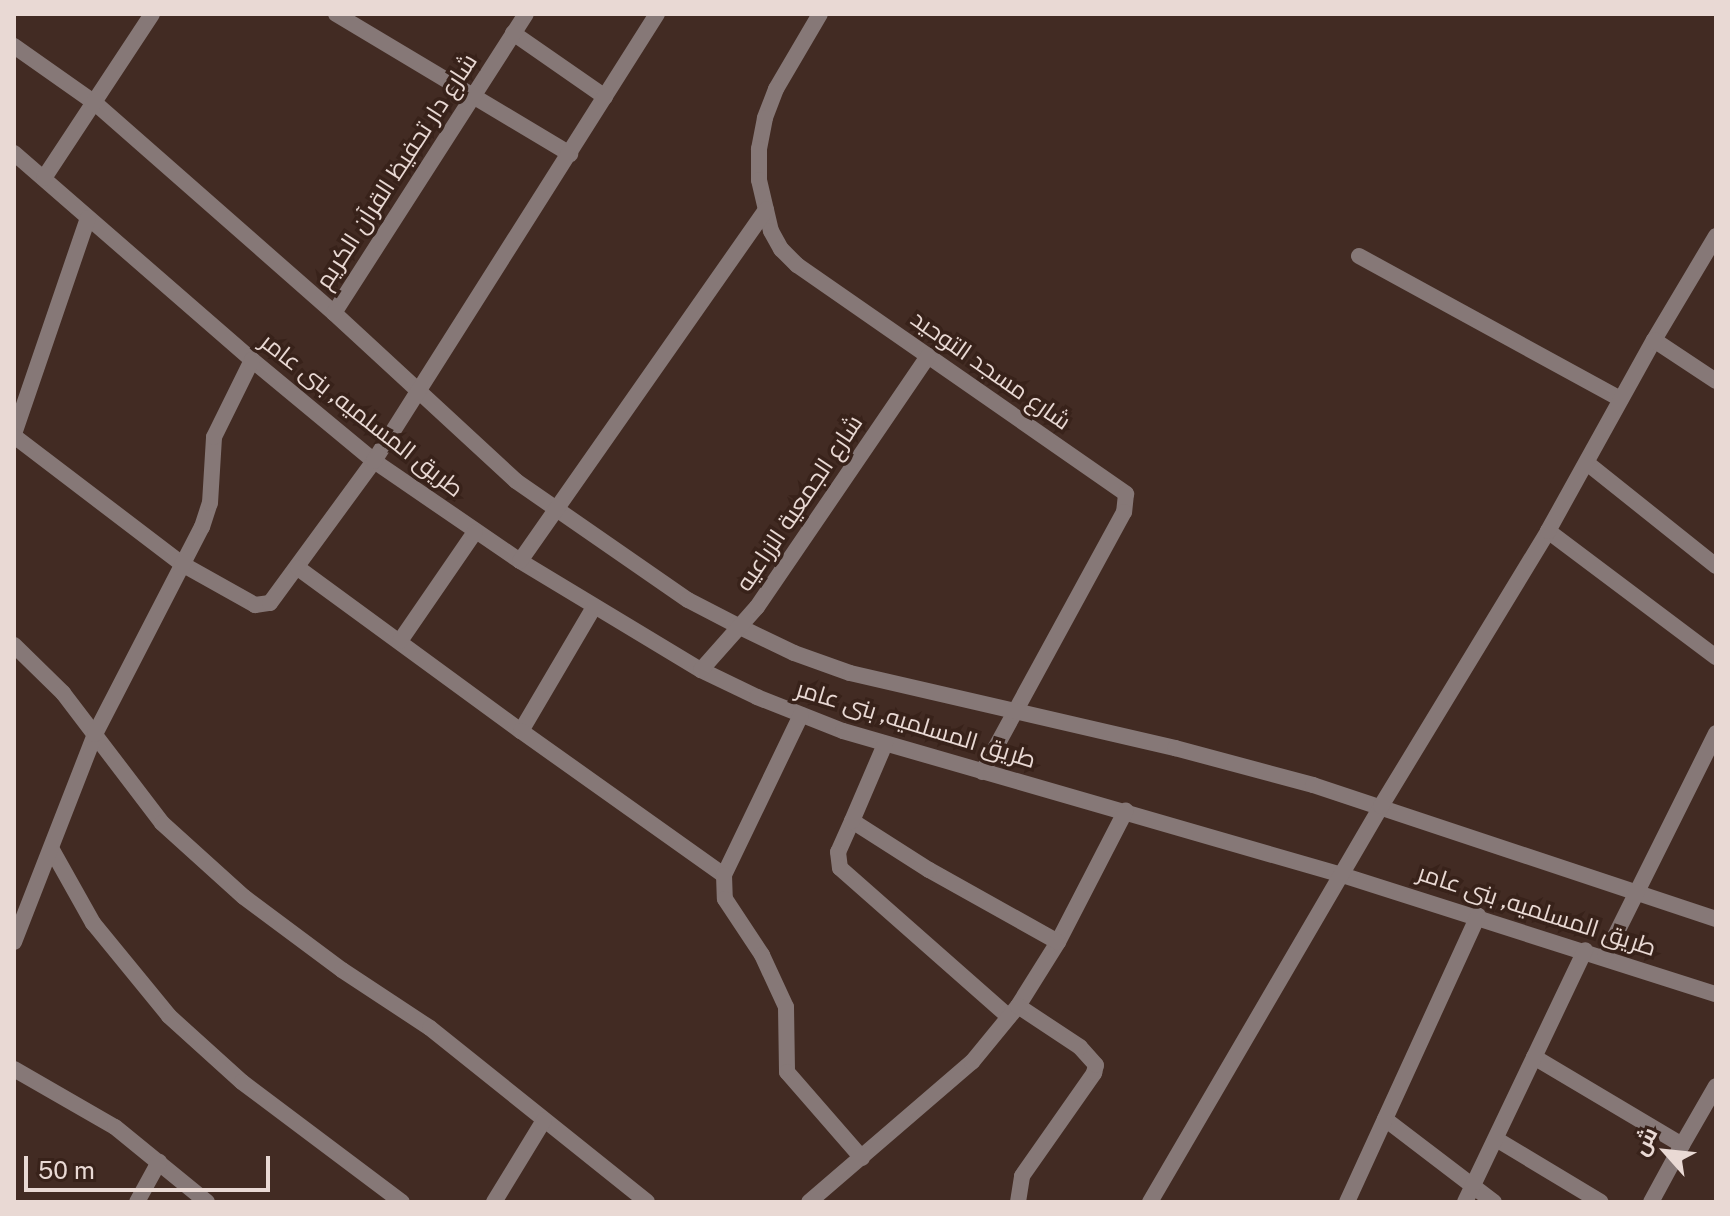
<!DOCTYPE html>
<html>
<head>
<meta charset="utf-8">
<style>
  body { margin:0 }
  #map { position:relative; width:1730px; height:1216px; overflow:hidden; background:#422b23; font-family:"Public Sans",Cairo,sans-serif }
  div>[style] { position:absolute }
  .street>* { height:16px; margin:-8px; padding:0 8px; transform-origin:8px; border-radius:8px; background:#867877 }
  span { translate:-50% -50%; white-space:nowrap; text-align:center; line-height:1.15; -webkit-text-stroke:7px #38221a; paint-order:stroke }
  .street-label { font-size:24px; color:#e9d9d4 }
  .frame { position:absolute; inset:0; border:16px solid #e9d9d4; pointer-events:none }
  .north { position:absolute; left:1626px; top:1112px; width:80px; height:80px; -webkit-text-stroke:6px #38221a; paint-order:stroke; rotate:297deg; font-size:22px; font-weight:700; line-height:32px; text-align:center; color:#e9d9d4 }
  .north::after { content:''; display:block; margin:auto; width:28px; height:36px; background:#e9d9d4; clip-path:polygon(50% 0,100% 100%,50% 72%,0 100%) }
  .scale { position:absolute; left:24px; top:1156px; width:246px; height:36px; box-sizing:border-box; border:4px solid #e9d9d4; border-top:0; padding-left:10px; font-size:24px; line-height:28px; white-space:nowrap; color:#e9d9d4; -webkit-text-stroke:6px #38221a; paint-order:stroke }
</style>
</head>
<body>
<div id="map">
  <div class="street">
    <div style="left:336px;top:14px;width:273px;rotate:30.9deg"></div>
    <div style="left:820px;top:14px;width:87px;rotate:120.4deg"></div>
    <div style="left:776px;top:89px;width:31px;rotate:111deg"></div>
    <div style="left:765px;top:118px;width:32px;rotate:101deg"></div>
    <div style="left:759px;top:149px;width:31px;rotate:90deg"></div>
    <div style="left:759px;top:180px;width:52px;rotate:76.8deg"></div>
    <div style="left:771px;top:231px;width:21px;rotate:61deg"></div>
    <div style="left:781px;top:249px;width:23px;rotate:45deg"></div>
    <div style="left:797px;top:265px;width:401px;rotate:34.8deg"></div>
    <div style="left:1126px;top:494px;width:18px;rotate:96deg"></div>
    <div style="left:1124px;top:512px;width:296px;rotate:118.6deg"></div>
    <div style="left:513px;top:33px;width:112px;rotate:34.8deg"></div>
    <div style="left:14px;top:46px;width:99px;rotate:35.1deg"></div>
    <div style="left:95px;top:103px;width:318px;rotate:41.3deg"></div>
    <div style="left:334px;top:313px;width:248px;rotate:42.7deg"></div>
    <div style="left:516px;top:481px;width:209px;rotate:34.7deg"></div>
    <div style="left:688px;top:600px;width:59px;rotate:27.4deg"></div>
    <div style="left:740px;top:627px;width:60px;rotate:25.7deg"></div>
    <div style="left:794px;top:653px;width:59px;rotate:19.7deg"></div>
    <div style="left:850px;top:673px;width:334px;rotate:13deg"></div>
    <div style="left:1175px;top:748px;width:143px;rotate:15deg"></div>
    <div style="left:1313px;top:785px;width:425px;rotate:18.4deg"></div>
    <div style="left:14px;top:153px;width:315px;rotate:41deg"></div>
    <div style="left:252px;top:360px;width:158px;rotate:39.6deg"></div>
    <div style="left:374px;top:461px;width:177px;rotate:34.4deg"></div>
    <div style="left:520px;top:561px;width:211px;rotate:31.1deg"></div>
    <div style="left:701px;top:670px;width:62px;rotate:25.7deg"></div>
    <div style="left:757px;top:697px;width:92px;rotate:21.6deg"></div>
    <div style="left:843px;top:731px;width:519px;rotate:16.1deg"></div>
    <div style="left:1342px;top:875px;width:392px;rotate:17.7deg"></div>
    <div style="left:44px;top:178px;width:196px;rotate:-56.6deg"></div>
    <div style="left:1359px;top:256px;width:298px;rotate:28.7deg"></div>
    <div style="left:334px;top:313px;width:355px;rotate:-57.3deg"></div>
    <div style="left:1654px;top:340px;width:121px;rotate:-59.2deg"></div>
    <div style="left:14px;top:434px;width:228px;rotate:-71.1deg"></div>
    <div style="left:14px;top:436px;width:211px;rotate:37.3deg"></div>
    <div style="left:182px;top:564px;width:84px;rotate:29.3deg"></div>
    <div style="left:255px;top:605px;width:15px;rotate:-8deg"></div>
    <div style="left:270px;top:603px;width:176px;rotate:-53.8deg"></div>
    <div style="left:374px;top:461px;width:529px;rotate:-57.66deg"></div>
    <div style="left:1587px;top:463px;width:165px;rotate:38.6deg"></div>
    <div style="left:1548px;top:531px;width:210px;rotate:36.9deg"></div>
    <div style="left:520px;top:561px;width:429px;rotate:-55deg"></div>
    <div style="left:298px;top:568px;width:276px;rotate:36.2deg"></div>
    <div style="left:594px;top:607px;width:144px;rotate:120.5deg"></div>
    <div style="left:521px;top:731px;width:249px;rotate:35.4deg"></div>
    <div style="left:400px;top:641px;width:132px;rotate:-55.5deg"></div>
    <div style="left:14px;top:645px;width:69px;rotate:44.4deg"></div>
    <div style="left:63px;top:693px;width:163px;rotate:52.7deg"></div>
    <div style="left:162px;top:823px;width:110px;rotate:42.1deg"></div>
    <div style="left:244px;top:897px;width:122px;rotate:36.7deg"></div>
    <div style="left:342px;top:970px;width:105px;rotate:33.4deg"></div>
    <div style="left:430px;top:1028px;width:278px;rotate:38.7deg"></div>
    <div style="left:701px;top:670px;width:84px;rotate:-48.4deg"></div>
    <div style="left:757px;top:607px;width:304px;rotate:-55.7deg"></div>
    <div style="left:801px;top:715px;width:178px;rotate:115.7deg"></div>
    <div style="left:724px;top:875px;width:24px;rotate:88deg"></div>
    <div style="left:725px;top:899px;width:67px;rotate:56.5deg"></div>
    <div style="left:762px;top:955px;width:57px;rotate:65.2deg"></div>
    <div style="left:786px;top:1007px;width:65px;rotate:89.1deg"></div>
    <div style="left:787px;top:1072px;width:114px;rotate:48.9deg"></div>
    <div style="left:852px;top:821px;width:34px;rotate:114deg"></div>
    <div style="left:838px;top:852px;width:16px;rotate:83deg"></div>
    <div style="left:840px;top:868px;width:225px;rotate:41.4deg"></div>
    <div style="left:52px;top:850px;width:84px;rotate:60.7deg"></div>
    <div style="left:93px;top:923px;width:120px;rotate:50.7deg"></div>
    <div style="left:169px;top:1016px;width:98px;rotate:42.1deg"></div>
    <div style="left:242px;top:1082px;width:200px;rotate:36.9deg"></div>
    <div style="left:14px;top:942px;width:223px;rotate:-68.7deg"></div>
    <div style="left:95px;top:734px;width:233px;rotate:-62.7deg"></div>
    <div style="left:202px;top:527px;width:25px;rotate:-72deg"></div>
    <div style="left:210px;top:503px;width:66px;rotate:-86.5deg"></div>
    <div style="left:214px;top:437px;width:86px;rotate:-63.7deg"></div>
    <div style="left:1058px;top:942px;width:148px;rotate:-62.7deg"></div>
    <div style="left:1605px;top:956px;width:249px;rotate:-63.5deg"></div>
    <div style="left:1534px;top:1057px;width:172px;rotate:30.7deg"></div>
    <div style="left:1682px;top:1145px;width:65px;rotate:118.5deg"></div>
    <div style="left:14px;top:1069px;width:116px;rotate:29.9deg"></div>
    <div style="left:115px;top:1127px;width:119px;rotate:39.2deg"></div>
    <div style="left:1385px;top:1119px;width:137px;rotate:37.3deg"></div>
    <div style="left:1496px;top:1139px;width:122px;rotate:31deg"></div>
    <div style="left:1682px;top:1145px;width:68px;rotate:-60deg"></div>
    <div style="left:137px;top:1202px;width:46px;rotate:-61.2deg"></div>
    <div style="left:494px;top:1202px;width:96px;rotate:-58.6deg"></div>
    <div style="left:809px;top:1202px;width:215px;rotate:-40.7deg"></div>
    <div style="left:972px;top:1062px;width:72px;rotate:-50.6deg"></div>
    <div style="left:1018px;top:1006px;width:75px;rotate:-58deg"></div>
    <div style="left:1058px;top:942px;width:148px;rotate:-150.8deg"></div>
    <div style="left:929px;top:870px;width:91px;rotate:-147.5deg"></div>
    <div style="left:852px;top:821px;width:84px;rotate:-66.8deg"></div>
    <div style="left:1018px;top:1202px;width:26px;rotate:-81deg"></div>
    <div style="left:1022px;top:1176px;width:126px;rotate:-55deg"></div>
    <div style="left:1094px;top:1073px;width:8px;rotate:-76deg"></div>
    <div style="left:1096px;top:1065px;width:24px;rotate:-132deg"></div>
    <div style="left:1080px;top:1047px;width:74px;rotate:-146.5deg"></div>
    <div style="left:1150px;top:1202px;width:458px;rotate:-59.7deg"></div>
    <div style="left:1381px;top:806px;width:322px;rotate:-58.7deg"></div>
    <div style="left:1548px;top:531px;width:218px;rotate:-61deg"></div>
    <div style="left:1654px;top:340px;width:74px;rotate:33.5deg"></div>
    <div style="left:1347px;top:1202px;width:315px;rotate:-65.4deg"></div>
    <div style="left:1465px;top:1202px;width:279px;rotate:-64.5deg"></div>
  </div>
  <div class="street-label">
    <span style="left:396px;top:171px;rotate:-57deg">شارع دار تحفيظ القرآن الكريم</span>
    <span style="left:991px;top:370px;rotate:35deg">شارع مسجد التوحيد</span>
    <span style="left:362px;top:415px;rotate:38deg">طريق المسلميه, بنى عامر</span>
    <span style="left:799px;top:503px;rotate:-56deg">شارع الجمعية الزراعيه</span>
    <span style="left:916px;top:724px;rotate:17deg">طريق المسلميه, بنى عامر</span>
    <span style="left:1537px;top:910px;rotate:18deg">طريق المسلميه, بنى عامر</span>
  </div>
  <div class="frame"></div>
  <div class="north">ش</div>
  <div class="scale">50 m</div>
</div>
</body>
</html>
